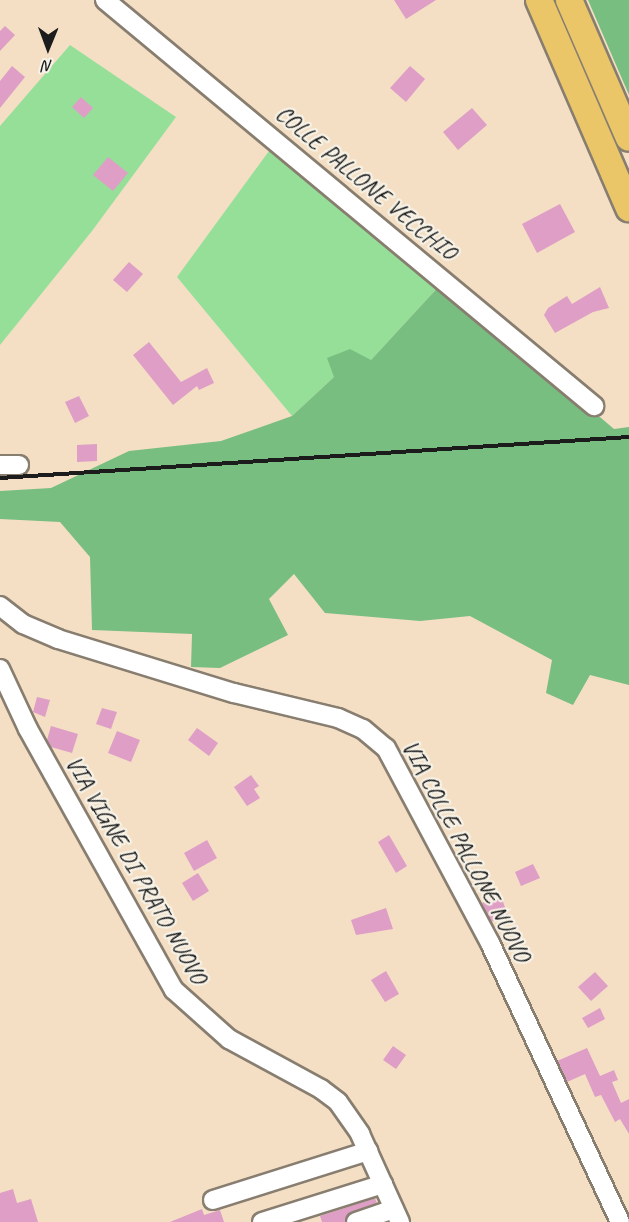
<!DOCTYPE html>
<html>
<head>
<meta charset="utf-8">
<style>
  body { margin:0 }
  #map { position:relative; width:629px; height:1222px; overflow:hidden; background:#f4dfc5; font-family:Caveat,sans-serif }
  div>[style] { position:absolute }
  .green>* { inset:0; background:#96df99 }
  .forest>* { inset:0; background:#78be81 }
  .building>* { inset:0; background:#de9ec5 }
  .roads { filter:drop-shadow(2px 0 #887e70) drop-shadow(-2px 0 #887e70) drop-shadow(0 2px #887e70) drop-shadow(0 -2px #887e70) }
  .minor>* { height:18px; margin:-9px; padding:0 9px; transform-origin:9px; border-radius:9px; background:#fff }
  .highway>* { height:26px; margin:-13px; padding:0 13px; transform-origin:13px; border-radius:13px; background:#ebc669 }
  .rail>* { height:4px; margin:-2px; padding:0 2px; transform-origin:2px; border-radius:2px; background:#1c1c1c }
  span { translate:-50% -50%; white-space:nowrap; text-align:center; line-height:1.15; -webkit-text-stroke:4.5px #f7f3e8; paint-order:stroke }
  .street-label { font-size:24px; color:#1c1c1c }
  .north { position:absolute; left:18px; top:18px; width:60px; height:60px; -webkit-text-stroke:4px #f7f3e8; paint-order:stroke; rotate:181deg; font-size:16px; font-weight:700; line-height:24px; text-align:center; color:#1c1c1c }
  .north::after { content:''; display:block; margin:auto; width:21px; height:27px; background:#1c1c1c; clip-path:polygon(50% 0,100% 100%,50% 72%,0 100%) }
</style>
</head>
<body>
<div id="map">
  <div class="green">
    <div style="clip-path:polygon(70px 45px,176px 117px,92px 231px,0 345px,0 126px)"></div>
    <div style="clip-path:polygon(269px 151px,442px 283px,371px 360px,334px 377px,292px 416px,177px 277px)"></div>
  </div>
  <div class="forest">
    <div style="clip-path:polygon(588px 0,629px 0,629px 95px)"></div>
    <div style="clip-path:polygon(442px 283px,614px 429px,629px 427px,629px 685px,590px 675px,573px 705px,546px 693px,552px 660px,470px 616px,420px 621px,325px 613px,294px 574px,269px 599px,288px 635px,220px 668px,191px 667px,192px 634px,92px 630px,90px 557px,60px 522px,0 519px,0 491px,51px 488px,129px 451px,221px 441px,292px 416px,334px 377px,327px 358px,350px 349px,371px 360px)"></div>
  </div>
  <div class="building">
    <div style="clip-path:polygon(394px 0,436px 0,406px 19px)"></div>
    <div style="clip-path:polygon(5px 26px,15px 35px,0 51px,0 31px)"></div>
    <div style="clip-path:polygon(12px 66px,25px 77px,0 108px,0 81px)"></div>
    <div style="clip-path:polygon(410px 66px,425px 79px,406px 102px,390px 88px)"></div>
    <div style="clip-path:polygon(81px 97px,93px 108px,84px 118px,72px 107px)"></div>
    <div style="clip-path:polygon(472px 108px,487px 125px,458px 150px,443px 132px)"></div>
    <div style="clip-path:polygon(108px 157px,128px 173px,113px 191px,93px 175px)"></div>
    <div style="clip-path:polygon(560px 204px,575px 232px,537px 253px,522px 224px)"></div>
    <div style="clip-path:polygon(129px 262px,143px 274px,127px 292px,113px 280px)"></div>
    <div style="clip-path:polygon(600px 287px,609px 308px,593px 312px,555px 333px,544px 315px,548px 308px,567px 296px,572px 304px)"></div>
    <div style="clip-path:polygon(149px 342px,181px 382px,207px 368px,214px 383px,199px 390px,197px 386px,173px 405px,133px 355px)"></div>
    <div style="clip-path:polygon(79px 396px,89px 416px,75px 423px,65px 402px)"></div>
    <div style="clip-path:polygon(97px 444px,97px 461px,77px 462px,77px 445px)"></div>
    <div style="clip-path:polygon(37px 697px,50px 700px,45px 717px,33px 712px)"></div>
    <div style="clip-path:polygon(102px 708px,117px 712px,111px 729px,96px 724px)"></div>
    <div style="clip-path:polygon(51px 726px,78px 734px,72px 753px,51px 747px,47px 740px)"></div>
    <div style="clip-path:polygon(197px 728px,218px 743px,209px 756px,188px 740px)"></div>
    <div style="clip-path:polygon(117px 731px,140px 740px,131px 762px,108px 753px)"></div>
    <div style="clip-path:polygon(251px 775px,259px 786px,254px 789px,260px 798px,247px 806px,234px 787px)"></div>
    <div style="clip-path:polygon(389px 835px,407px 866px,396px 873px,378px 842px)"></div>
    <div style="clip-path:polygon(207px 840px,217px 858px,194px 871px,184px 853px)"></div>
    <div style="clip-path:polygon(533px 864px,540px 878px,521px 886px,515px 872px)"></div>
    <div style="clip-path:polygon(198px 873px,209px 891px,193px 901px,182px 883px)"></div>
    <div style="clip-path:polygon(501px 896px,508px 916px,491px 922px,482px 903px)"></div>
    <div style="clip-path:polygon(386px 908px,393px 929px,356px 935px,351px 920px)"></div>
    <div style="clip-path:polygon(386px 971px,399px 994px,385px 1002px,371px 980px)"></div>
    <div style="clip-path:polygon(595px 972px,608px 986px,591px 1001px,578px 987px)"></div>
    <div style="clip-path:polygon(600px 1008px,605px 1019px,588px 1028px,582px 1018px)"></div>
    <div style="clip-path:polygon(393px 1046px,406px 1055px,396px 1069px,383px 1060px)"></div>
    <div style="clip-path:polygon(587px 1048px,600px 1076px,614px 1070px,618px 1080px,612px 1082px,621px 1103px,629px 1099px,629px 1134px,620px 1119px,615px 1122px,601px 1095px,595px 1097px,585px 1074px,567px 1082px,557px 1061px)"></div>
    <div style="clip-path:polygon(13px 1189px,17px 1203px,31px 1199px,38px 1222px,0 1222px,0 1193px)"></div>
    <div style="clip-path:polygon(375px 1198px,377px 1203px,352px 1212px,345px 1222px,322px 1222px,320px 1216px)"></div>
    <div style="clip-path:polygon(202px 1209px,204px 1215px,220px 1210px,224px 1222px,170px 1222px)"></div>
  </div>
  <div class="roads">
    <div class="minor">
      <div style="left:105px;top:0;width:636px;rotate:39.7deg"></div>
      <div style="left:0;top:465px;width:19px"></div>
      <div style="left:0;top:606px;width:29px;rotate:38deg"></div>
      <div style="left:23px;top:624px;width:38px;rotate:23deg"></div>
      <div style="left:58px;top:639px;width:184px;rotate:17.1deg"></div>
      <div style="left:234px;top:693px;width:107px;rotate:13.5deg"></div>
      <div style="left:338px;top:718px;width:27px;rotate:24deg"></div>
      <div style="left:363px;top:729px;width:30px;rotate:40deg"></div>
      <div style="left:386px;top:748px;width:221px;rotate:61.9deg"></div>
      <div style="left:490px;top:943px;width:308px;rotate:65deg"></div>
      <div style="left:0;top:669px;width:66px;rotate:65deg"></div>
      <div style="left:28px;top:729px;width:299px;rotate:60.8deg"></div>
      <div style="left:174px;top:990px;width:74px;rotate:41.7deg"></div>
      <div style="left:229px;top:1039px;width:105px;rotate:28.5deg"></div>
      <div style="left:321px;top:1089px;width:21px;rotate:37deg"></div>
      <div style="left:338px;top:1102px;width:39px;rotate:55deg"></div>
      <div style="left:360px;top:1134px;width:97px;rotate:65.6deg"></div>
      <div style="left:213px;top:1200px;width:163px;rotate:-17.5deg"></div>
      <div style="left:262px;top:1222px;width:127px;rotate:-17.4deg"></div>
      <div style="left:356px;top:1222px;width:40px;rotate:-18.9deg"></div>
    </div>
    <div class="highway">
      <div style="left:539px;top:0;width:227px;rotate:66.6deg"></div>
      <div style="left:569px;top:0;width:150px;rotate:66.5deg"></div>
    </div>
  </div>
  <div class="rail">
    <div style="left:0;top:478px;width:630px;rotate:-3.73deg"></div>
  </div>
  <div class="street-label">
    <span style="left:366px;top:183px;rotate:40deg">COLLE PALLONE VECCHIO</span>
    <span style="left:466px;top:851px;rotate:62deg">VIA COLLE PALLONE NUOVO</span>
    <span style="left:136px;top:870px;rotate:60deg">VIA VIGNE DI PRATO NUOVO</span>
  </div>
  <div class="north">N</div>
</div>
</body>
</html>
